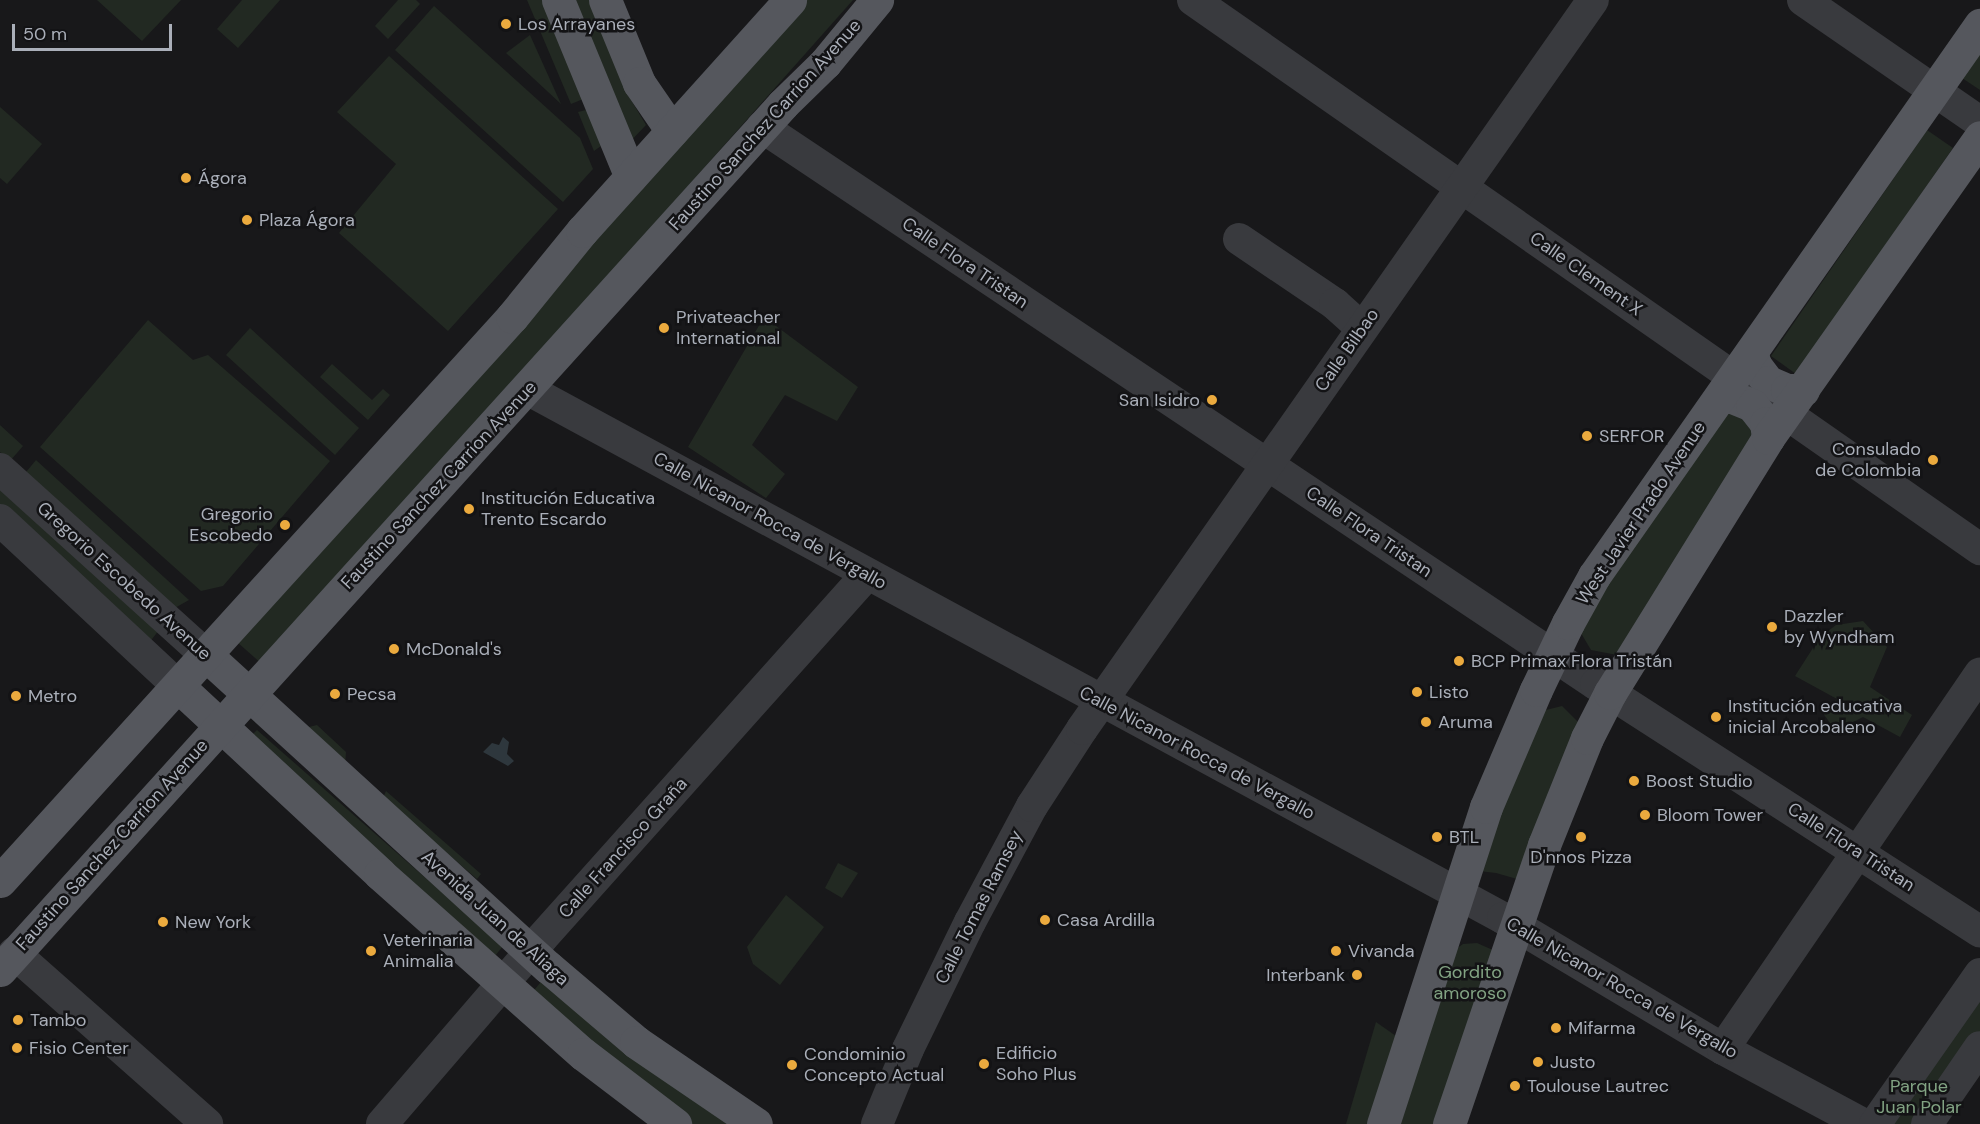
<!DOCTYPE html>
<html>
<head>
<meta charset="utf-8">
<style>
  body { margin:0 }
  #map { position:relative; width:1980px; height:1124px; overflow:hidden; background:#18181a; font-family:"DM Sans",sans-serif }
  div>[style] { position:absolute }
  .green>* { inset:0; background:#222922 }
  .water>* { inset:0; background:#2e373d }
  .minor>* { height:32px; margin:-16px; padding:0 16px; transform-origin:16px; border-radius:16px; background:#393a3e }
  .major>* { height:33px; margin:-16.5px; padding:0 16.5px; transform-origin:16.5px; border-radius:16.5px; background:#55575d }
  .dots>* { width:16px; height:16px; translate:-50% -50%; box-sizing:border-box; border:3px solid #131315; border-radius:50% }
  span { translate:-50% -50%; white-space:nowrap; text-align:center; line-height:1.15; -webkit-text-stroke:5px #131315; paint-order:stroke }
  .poi-label { font-size:18px; color:#aaafb9 }
  .left { translate:0 -50%; text-align:left }
  .right { translate:-100% -50%; text-align:right }
  .street-label { font-size:18px; color:#aaafb9 }
  .park-label { font-size:18px; color:#82a383 }
  .scale { position:absolute; left:12px; top:24px; width:160px; height:27px; box-sizing:border-box; border:3px solid #aaafb9; border-top:0; padding-left:8px; font-size:18px; line-height:21px; white-space:nowrap; color:#aaafb9; -webkit-text-stroke:4px #131315; paint-order:stroke }
</style>
</head>
<body>
<div id="map">
  <div class="green">
    <div style="clip-path:polygon(97px 0,181px 0,142px 41px)"></div>
    <div style="clip-path:polygon(242px 0,280px 0,238px 48px,217px 29px)"></div>
    <div style="clip-path:polygon(398px 0,416px 0,420px 4px,388px 39px,375px 26px)"></div>
    <div style="clip-path:polygon(527px 0,549px 0,588px 97px,571px 104px)"></div>
    <div style="clip-path:polygon(570px 0,589px 0,625px 90px,646px 125px,626px 146px)"></div>
    <div style="clip-path:polygon(806px 0,853px 0,263px 665px,237px 642px)"></div>
    <div style="clip-path:polygon(434px 6px,580px 138px,593px 169px,563px 202px,395px 50px)"></div>
    <div style="clip-path:polygon(530px 35px,561px 104px,506px 53px)"></div>
    <div style="clip-path:polygon(1980px 39px,1980px 90px,1962px 78px)"></div>
    <div style="clip-path:polygon(389px 56px,558px 209px,448px 331px,339px 233px,396px 164px,337px 112px)"></div>
    <div style="clip-path:polygon(0 107px,42px 144px,7px 184px,0 178px)"></div>
    <div style="clip-path:polygon(594px 108px,601px 146px,594px 151px,578px 112px)"></div>
    <div style="clip-path:polygon(1927px 130px,1953px 148px,1796px 374px,1771px 356px)"></div>
    <div style="clip-path:polygon(764px 317px,858px 387px,837px 421px,785px 395px,752px 445px,785px 474px,766px 498px,688px 447px)"></div>
    <div style="clip-path:polygon(148px 320px,193px 360px,208px 355px,330px 461px,223px 586px,201px 591px,40px 447px)"></div>
    <div style="clip-path:polygon(250px 328px,359px 428px,335px 455px,226px 355px)"></div>
    <div style="clip-path:polygon(332px 364px,372px 400px,383px 389px,390px 395px,368px 420px,320px 377px)"></div>
    <div style="clip-path:polygon(1726px 405px,1763px 428px,1617px 655px,1591px 650px,1578px 628px)"></div>
    <div style="clip-path:polygon(0 425px,23px 446px,10px 461px,0 452px)"></div>
    <div style="clip-path:polygon(36px 460px,189px 600px,173px 609px,22px 477px)"></div>
    <div style="clip-path:polygon(0 480px,162px 626px,149px 643px,0 509px)"></div>
    <div style="clip-path:polygon(1863px 621px,1887px 647px,1870px 687px,1912px 715px,1900px 737px,1863px 717px,1836px 731px,1822px 712px,1837px 699px,1795px 676px,1820px 637px,1836px 625px)"></div>
    <div style="clip-path:polygon(1562px 706px,1578px 722px,1517px 879px,1496px 873px,1479px 871px,1538px 712px)"></div>
    <div style="clip-path:polygon(317px 725px,346px 752px,345px 767px,305px 728px)"></div>
    <div style="clip-path:polygon(257px 730px,503px 946px,491px 961px,245px 742px)"></div>
    <div style="clip-path:polygon(386px 791px,481px 874px,477px 879px,383px 798px)"></div>
    <div style="clip-path:polygon(838px 863px,858px 873px,842px 898px,825px 888px)"></div>
    <div style="clip-path:polygon(786px 895px,824px 927px,780px 985px,753px 964px,747px 947px)"></div>
    <div style="clip-path:polygon(1477px 943px,1495px 951px,1451px 1124px,1397px 1124px,1452px 952px,1463px 944px)"></div>
    <div style="clip-path:polygon(1980px 974px,1980px 1047px,1927px 1124px,1880px 1124px)"></div>
    <div style="clip-path:polygon(545px 977px,738px 1124px,688px 1124px,530px 995px)"></div>
    <div style="clip-path:polygon(1376px 1022px,1396px 1036px,1367px 1124px,1346px 1124px)"></div>
  </div>
  <div class="water">
    <div style="clip-path:polygon(503px 737px,509px 742px,507px 754px,514px 761px,508px 766px,483px 752px,492px 743px,499px 745px)"></div>
  </div>
  <div class="minor">
    <div style="left:1193px;top:0;width:960px;rotate:34.9deg"></div>
    <div style="left:1803px;top:0;width:215px;rotate:34.6deg"></div>
    <div style="left:762px;top:127px;width:1003px;rotate:33.74deg"></div>
    <div style="left:1596px;top:684px;width:457px;rotate:32.8deg"></div>
    <div style="left:1239px;top:239px;width:116px;rotate:34.1deg"></div>
    <div style="left:1335px;top:304px;width:36px;rotate:42deg"></div>
    <div style="left:527px;top:389px;width:1110px;rotate:28.46deg"></div>
    <div style="left:1503px;top:918px;width:256px;rotate:30.8deg"></div>
    <div style="left:1723px;top:1049px;width:159px;rotate:28.2deg"></div>
    <div style="left:0;top:469px;width:278px;rotate:42.1deg"></div>
    <div style="left:0;top:520px;width:243px;rotate:43deg"></div>
    <div style="left:14px;top:953px;width:258px;rotate:41.5deg"></div>
    <div style="left:1723px;top:1049px;width:455px;rotate:-55.6deg"></div>
    <div style="left:382px;top:1124px;width:244px;rotate:-49.3deg"></div>
    <div style="left:541px;top:939px;width:489px;rotate:-48.2deg"></div>
    <div style="left:877px;top:1124px;width:81px;rotate:-67.5deg"></div>
    <div style="left:908px;top:1049px;width:141px;rotate:-64deg"></div>
    <div style="left:970px;top:922px;width:132px;rotate:-61.9deg"></div>
    <div style="left:1032px;top:806px;width:92px;rotate:-57deg"></div>
    <div style="left:1082px;top:729px;width:890px;rotate:-54.97deg"></div>
    <div style="left:1875px;top:1124px;width:183px;rotate:-55deg"></div>
    <div style="left:1927px;top:1124px;width:93px;rotate:-55.5deg"></div>
  </div>
  <div class="major">
    <div style="left:558px;top:0;width:191px;rotate:67.6deg"></div>
    <div style="left:605px;top:0;width:90px;rotate:67.7deg"></div>
    <div style="left:639px;top:83px;width:58px;rotate:55.5deg"></div>
    <div style="left:1752px;top:354px;width:11px;rotate:75deg"></div>
    <div style="left:1755px;top:365px;width:21px;rotate:53deg"></div>
    <div style="left:1768px;top:382px;width:21px;rotate:23deg"></div>
    <div style="left:1787px;top:390px;width:16px"></div>
    <div style="left:1721px;top:397px;width:11px"></div>
    <div style="left:1732px;top:397px;width:22px;rotate:22deg"></div>
    <div style="left:1752px;top:405px;width:23px;rotate:52deg"></div>
    <div style="left:1766px;top:423px;width:15px;rotate:82deg"></div>
    <div style="left:206px;top:655px;width:463px;rotate:42.4deg"></div>
    <div style="left:548px;top:967px;width:116px;rotate:40.4deg"></div>
    <div style="left:636px;top:1042px;width:145px;rotate:34.3deg"></div>
    <div style="left:178px;top:686px;width:276px;rotate:42.9deg"></div>
    <div style="left:380px;top:874px;width:271px;rotate:41.6deg"></div>
    <div style="left:583px;top:1054px;width:116px;rotate:37.3deg"></div>
    <div style="left:0;top:881px;width:762px;rotate:-47.77deg"></div>
    <div style="left:512px;top:317px;width:111px;rotate:-50.9deg"></div>
    <div style="left:582px;top:231px;width:311px;rotate:-48deg"></div>
    <div style="left:0;top:970px;width:1167px;rotate:-47.88deg"></div>
    <div style="left:783px;top:104px;width:59px;rotate:-44.3deg"></div>
    <div style="left:825px;top:63px;width:82px;rotate:-50.5deg"></div>
    <div style="left:1383px;top:1124px;width:333px;rotate:-72deg"></div>
    <div style="left:1486px;top:807px;width:127px;rotate:-66.9deg"></div>
    <div style="left:1536px;top:690px;width:74px;rotate:-64.5deg"></div>
    <div style="left:1568px;top:623px;width:54px;rotate:-61deg"></div>
    <div style="left:1594px;top:576px;width:673px;rotate:-54.99deg"></div>
    <div style="left:1449px;top:1124px;width:295px;rotate:-71.2deg"></div>
    <div style="left:1544px;top:845px;width:115px;rotate:-68.1deg"></div>
    <div style="left:1587px;top:738px;width:51px;rotate:-62.9deg"></div>
    <div style="left:1610px;top:693px;width:300px;rotate:-58.2deg"></div>
    <div style="left:1768px;top:438px;width:368px;rotate:-54.8deg"></div>
  </div>
  <div class="dots">
    <div style="left:506px;top:24px;background:#ebaa3e"></div>
    <div style="left:186px;top:178px;background:#ebaa3e"></div>
    <div style="left:247px;top:220px;background:#ebaa3e"></div>
    <div style="left:664px;top:328px;background:#ebaa3e"></div>
    <div style="left:1212px;top:400px;background:#ebaa3e"></div>
    <div style="left:1587px;top:436px;background:#ebaa3e"></div>
    <div style="left:1933px;top:460px;background:#ebaa3e"></div>
    <div style="left:469px;top:509px;background:#ebaa3e"></div>
    <div style="left:285px;top:525px;background:#ebaa3e"></div>
    <div style="left:1772px;top:627px;background:#ebaa3e"></div>
    <div style="left:394px;top:649px;background:#ebaa3e"></div>
    <div style="left:1459px;top:661px;background:#ebaa3e"></div>
    <div style="left:1417px;top:692px;background:#ebaa3e"></div>
    <div style="left:335px;top:694px;background:#ebaa3e"></div>
    <div style="left:16px;top:696px;background:#ebaa3e"></div>
    <div style="left:1716px;top:717px;background:#ebaa3e"></div>
    <div style="left:1426px;top:722px;background:#ebaa3e"></div>
    <div style="left:1634px;top:781px;background:#ebaa3e"></div>
    <div style="left:1645px;top:815px;background:#ebaa3e"></div>
    <div style="left:1437px;top:837px;background:#ebaa3e"></div>
    <div style="left:1581px;top:837px;background:#ebaa3e"></div>
    <div style="left:1045px;top:920px;background:#ebaa3e"></div>
    <div style="left:163px;top:922px;background:#ebaa3e"></div>
    <div style="left:371px;top:951px;background:#ebaa3e"></div>
    <div style="left:1336px;top:951px;background:#ebaa3e"></div>
    <div style="left:1357px;top:975px;background:#ebaa3e"></div>
    <div style="left:18px;top:1020px;background:#ebaa3e"></div>
    <div style="left:1556px;top:1028px;background:#ebaa3e"></div>
    <div style="left:17px;top:1048px;background:#ebaa3e"></div>
    <div style="left:1538px;top:1062px;background:#ebaa3e"></div>
    <div style="left:984px;top:1064px;background:#ebaa3e"></div>
    <div style="left:792px;top:1065px;background:#ebaa3e"></div>
    <div style="left:1515px;top:1086px;background:#ebaa3e"></div>
  </div>
  <div class="poi-label">
    <span class="left" style="left:518px;top:24px">Los Arrayanes</span>
    <span class="left" style="left:198px;top:178px">Ágora</span>
    <span class="left" style="left:259px;top:220px">Plaza Ágora</span>
    <span class="left" style="left:676px;top:328px">Privateacher<br>International</span>
    <span class="right" style="left:1200px;top:400px">San Isidro</span>
    <span class="left" style="left:1599px;top:436px">SERFOR</span>
    <span class="right" style="left:1921px;top:460px">Consulado<br>de Colombia</span>
    <span class="left" style="left:481px;top:509px">Institución Educativa<br>Trento Escardo</span>
    <span class="right" style="left:273px;top:525px">Gregorio<br>Escobedo</span>
    <span class="left" style="left:1784px;top:627px">Dazzler<br>by Wyndham</span>
    <span class="left" style="left:406px;top:649px">McDonald's</span>
    <span class="left" style="left:1471px;top:661px">BCP Primax Flora Tristán</span>
    <span class="left" style="left:1429px;top:692px">Listo</span>
    <span class="left" style="left:347px;top:694px">Pecsa</span>
    <span class="left" style="left:28px;top:696px">Metro</span>
    <span class="left" style="left:1728px;top:717px">Institución educativa<br>inicial Arcobaleno</span>
    <span class="left" style="left:1438px;top:722px">Aruma</span>
    <span class="left" style="left:1646px;top:781px">Boost Studio</span>
    <span class="left" style="left:1657px;top:815px">Bloom Tower</span>
    <span class="left" style="left:1449px;top:837px">BTL</span>
    <span style="left:1581px;top:857px">D'nnos Pizza</span>
    <span class="left" style="left:1057px;top:920px">Casa Ardilla</span>
    <span class="left" style="left:175px;top:922px">New York</span>
    <span class="left" style="left:383px;top:951px">Veterinaria<br>Animalia</span>
    <span class="left" style="left:1348px;top:951px">Vivanda</span>
    <span class="right" style="left:1345px;top:975px">Interbank</span>
    <span class="left" style="left:30px;top:1020px">Tambo</span>
    <span class="left" style="left:1568px;top:1028px">Mifarma</span>
    <span class="left" style="left:29px;top:1048px">Fisio Center</span>
    <span class="left" style="left:996px;top:1064px">Edificio<br>Soho Plus</span>
    <span class="left" style="left:804px;top:1065px">Condominio<br>Concepto Actual</span>
    <span class="left" style="left:1550px;top:1062px">Justo</span>
    <span class="left" style="left:1527px;top:1086px">Toulouse Lautrec</span>
  </div>
  <div class="street-label">
    <span style="left:765px;top:125px;rotate:-48deg">Faustino Sanchez Carrion Avenue</span>
    <span style="left:965px;top:263px;rotate:34deg">Calle Flora Tristan</span>
    <span style="left:1586px;top:274px;rotate:35deg">Calle Clement X</span>
    <span style="left:1347px;top:350px;rotate:-55deg">Calle Bilbao</span>
    <span style="left:439px;top:485px;rotate:-47deg">Faustino Sanchez Carrion Avenue</span>
    <span style="left:1641px;top:513px;rotate:-56deg">West Javier Prado Avenue</span>
    <span style="left:770px;top:521px;rotate:29deg">Calle Nicanor Rocca de Vergallo</span>
    <span style="left:1369px;top:532px;rotate:34deg">Calle Flora Tristan</span>
    <span style="left:124px;top:581px;rotate:42deg">Gregorio Escobedo Avenue</span>
    <span style="left:1197px;top:753px;rotate:28deg">Calle Nicanor Rocca de Vergallo</span>
    <span style="left:112px;top:845px;rotate:-48deg">Faustino Sanchez Carrion Avenue</span>
    <span style="left:1851px;top:847px;rotate:33deg">Calle Flora Tristan</span>
    <span style="left:623px;top:848px;rotate:-48deg">Calle Francisco Graña</span>
    <span style="left:979px;top:907px;rotate:-63deg">Calle Tomas Ramsey</span>
    <span style="left:495px;top:918px;rotate:42deg">Avenida Juan de Aliaga</span>
    <span style="left:1622px;top:988px;rotate:30deg">Calle Nicanor Rocca de Vergallo</span>
  </div>
  <div class="park-label">
    <span style="left:1470px;top:983px">Gordito<br>amoroso</span>
    <span style="left:1919px;top:1097px">Parque<br>Juan Polar</span>
  </div>
  <div class="scale">50 m</div>
</div>
</body>
</html>
